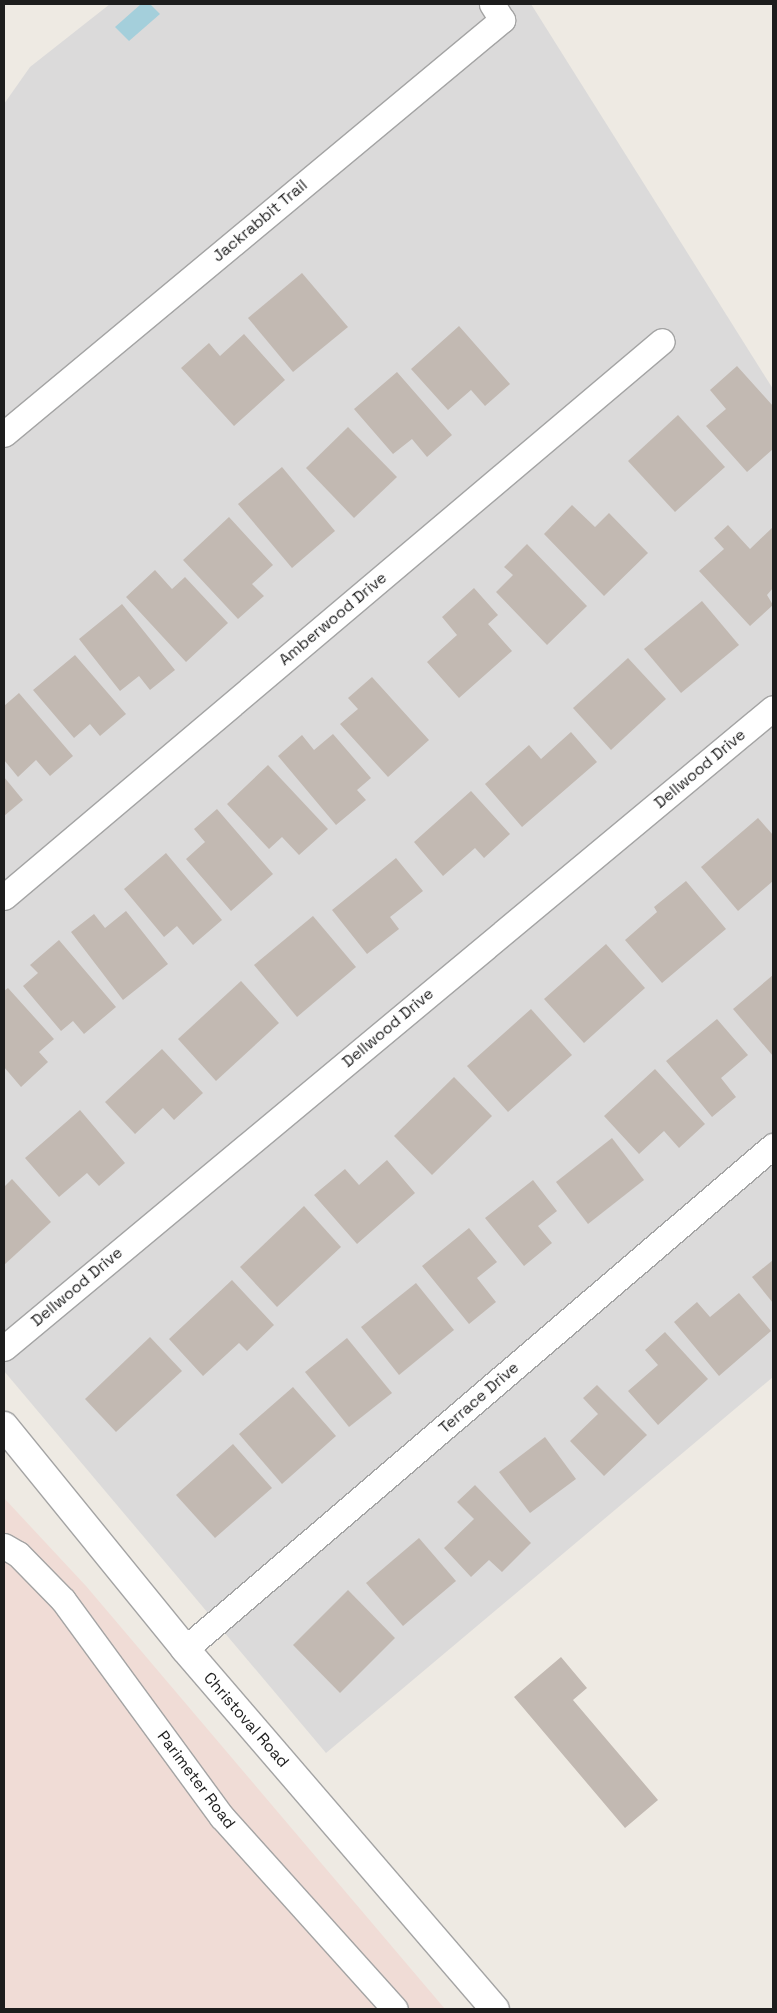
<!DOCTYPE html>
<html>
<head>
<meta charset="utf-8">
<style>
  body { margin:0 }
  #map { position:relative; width:777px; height:2013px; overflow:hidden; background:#eeeae3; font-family:"Space Grotesk",sans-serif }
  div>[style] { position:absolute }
  .residential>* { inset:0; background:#dbdada }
  .military>* { inset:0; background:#f0dcd6 }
  .water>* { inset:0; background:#a4cfdb }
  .building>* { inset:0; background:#c2b9b2 }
  .roads { filter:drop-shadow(1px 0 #a4a4a4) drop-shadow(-1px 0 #a4a4a4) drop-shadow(0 1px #a4a4a4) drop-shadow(0 -1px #a4a4a4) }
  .minor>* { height:25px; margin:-12.5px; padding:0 12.5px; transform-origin:12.5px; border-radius:12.5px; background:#fff }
  .tertiary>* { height:28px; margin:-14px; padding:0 14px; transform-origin:14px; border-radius:14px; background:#fff }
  span { translate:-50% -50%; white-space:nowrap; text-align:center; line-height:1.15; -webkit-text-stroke:5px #fff; paint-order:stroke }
  .street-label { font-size:16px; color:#1d1d1d }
  .frame { position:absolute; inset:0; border:5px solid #1d1d1d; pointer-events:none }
</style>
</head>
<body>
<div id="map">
  <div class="residential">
    <div style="clip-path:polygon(110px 4px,531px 4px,773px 389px,773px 1377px,326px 1753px,4px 1371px,4px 104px,30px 67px)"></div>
  </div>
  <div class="military">
    <div style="clip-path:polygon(4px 1498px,86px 1586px,445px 2009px,4px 2009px)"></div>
  </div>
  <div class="water">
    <div style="clip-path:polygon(141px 4px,150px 4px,160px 14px,129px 41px,115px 27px)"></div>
  </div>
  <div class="building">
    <div style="clip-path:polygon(302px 273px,348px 327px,293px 372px,248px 318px)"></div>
    <div style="clip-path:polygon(459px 326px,510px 384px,485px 406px,471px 390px,448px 410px,411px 369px)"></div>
    <div style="clip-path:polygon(244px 334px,285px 380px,234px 426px,181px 368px,209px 343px,220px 356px)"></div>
    <div style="clip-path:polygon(737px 366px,773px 406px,773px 449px,747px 472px,706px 426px,726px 409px,710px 390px)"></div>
    <div style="clip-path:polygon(397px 372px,452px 435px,427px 457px,412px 439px,393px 454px,354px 409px)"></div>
    <div style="clip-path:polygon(678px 415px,725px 467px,675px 512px,628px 461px)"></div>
    <div style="clip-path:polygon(348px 427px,397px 477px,354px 518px,306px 468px)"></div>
    <div style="clip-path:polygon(282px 467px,335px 531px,292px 568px,238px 504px)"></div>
    <div style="clip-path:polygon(572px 505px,595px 527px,609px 513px,648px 553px,604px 596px,544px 534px)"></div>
    <div style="clip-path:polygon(229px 517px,273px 565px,252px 584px,264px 596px,238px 619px,183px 560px)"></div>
    <div style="clip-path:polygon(728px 525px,750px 549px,773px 527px,773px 588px,767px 595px,773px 605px,750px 626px,699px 571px,724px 549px,714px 538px)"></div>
    <div style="clip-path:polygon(527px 544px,587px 606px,547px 645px,496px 592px,513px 575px,504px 567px)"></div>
    <div style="clip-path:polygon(155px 570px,172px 589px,185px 577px,228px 623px,186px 662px,126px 597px)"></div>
    <div style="clip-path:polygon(474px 588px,498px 615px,488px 624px,512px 651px,459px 698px,427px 662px,457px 635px,442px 617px)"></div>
    <div style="clip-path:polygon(702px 601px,739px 645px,681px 693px,644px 649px)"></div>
    <div style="clip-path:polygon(122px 604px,175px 670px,150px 690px,139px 676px,120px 691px,79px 639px)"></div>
    <div style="clip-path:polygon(75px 655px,126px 714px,100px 736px,90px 724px,74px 738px,33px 690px)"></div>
    <div style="clip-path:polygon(628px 658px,666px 699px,611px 750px,573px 708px)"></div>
    <div style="clip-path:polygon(372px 677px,429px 740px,388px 777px,340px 724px,358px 709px,348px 698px)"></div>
    <div style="clip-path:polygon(19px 693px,73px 756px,50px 776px,36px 760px,18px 777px,4px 760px,4px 706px)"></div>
    <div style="clip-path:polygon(571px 732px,597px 762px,522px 827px,485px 784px,529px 745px,541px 759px)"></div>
    <div style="clip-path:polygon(333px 734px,371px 778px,357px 790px,366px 800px,336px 825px,278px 756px,302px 735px,314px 750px)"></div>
    <div style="clip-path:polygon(268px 765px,328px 829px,299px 855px,282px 837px,269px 849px,227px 804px)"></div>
    <div style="clip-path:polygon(4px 777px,23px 800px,4px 816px)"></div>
    <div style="clip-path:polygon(471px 791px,510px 834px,484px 858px,475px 848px,443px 876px,414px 842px)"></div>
    <div style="clip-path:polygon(217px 809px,273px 874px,231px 911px,186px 859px,205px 842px,194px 829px)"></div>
    <div style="clip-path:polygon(758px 818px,773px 835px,773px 881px,738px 911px,701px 867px)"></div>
    <div style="clip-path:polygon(166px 853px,222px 920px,193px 945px,177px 926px,164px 937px,124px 889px)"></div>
    <div style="clip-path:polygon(396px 858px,423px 891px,390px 917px,399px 929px,367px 954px,332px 910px)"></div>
    <div style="clip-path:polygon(686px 881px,726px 929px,662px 983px,625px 940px,657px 912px,654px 907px)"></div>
    <div style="clip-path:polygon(126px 911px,168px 964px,123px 1000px,71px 932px,94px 914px,105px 928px)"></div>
    <div style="clip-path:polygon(313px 916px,356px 967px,297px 1017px,254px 965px)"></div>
    <div style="clip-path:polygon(59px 940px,116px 1007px,84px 1034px,73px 1021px,61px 1031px,23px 986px,38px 973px,30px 965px)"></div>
    <div style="clip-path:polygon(606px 944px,645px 988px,584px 1043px,544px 999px)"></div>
    <div style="clip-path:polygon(773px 975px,773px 1056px,733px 1009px)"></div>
    <div style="clip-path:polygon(241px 981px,279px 1023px,216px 1081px,178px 1039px)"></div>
    <div style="clip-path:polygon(8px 988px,54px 1039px,39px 1052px,48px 1062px,21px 1087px,4px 1067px,4px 991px)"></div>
    <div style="clip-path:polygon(531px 1009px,572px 1055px,508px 1112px,467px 1066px)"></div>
    <div style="clip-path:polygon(717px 1019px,748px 1055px,721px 1078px,736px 1097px,712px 1117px,666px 1061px)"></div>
    <div style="clip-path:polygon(162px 1049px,203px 1093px,174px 1120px,163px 1108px,135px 1134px,105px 1102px)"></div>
    <div style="clip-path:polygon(655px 1069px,705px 1124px,679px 1148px,664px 1131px,639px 1154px,604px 1116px)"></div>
    <div style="clip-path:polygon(454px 1077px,492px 1116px,432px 1175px,394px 1136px)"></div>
    <div style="clip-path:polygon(80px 1110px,125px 1163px,99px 1186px,87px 1173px,59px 1197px,25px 1158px)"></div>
    <div style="clip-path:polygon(612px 1138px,644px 1180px,588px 1224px,556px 1182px)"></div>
    <div style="clip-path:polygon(387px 1160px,415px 1193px,357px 1244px,314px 1195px,345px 1169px,359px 1185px)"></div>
    <div style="clip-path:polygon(12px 1179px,51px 1222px,4px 1265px,4px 1187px)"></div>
    <div style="clip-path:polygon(533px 1180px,557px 1211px,538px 1226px,552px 1243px,524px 1266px,485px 1218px)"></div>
    <div style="clip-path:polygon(304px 1206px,341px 1247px,277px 1307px,240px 1267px)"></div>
    <div style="clip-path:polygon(469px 1228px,497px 1262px,477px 1278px,496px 1302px,469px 1324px,422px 1266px)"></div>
    <div style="clip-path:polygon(773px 1260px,773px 1303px,752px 1277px)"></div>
    <div style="clip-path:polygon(232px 1280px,274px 1325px,247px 1351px,239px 1343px,203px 1376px,169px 1339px)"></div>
    <div style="clip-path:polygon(416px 1283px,454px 1330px,399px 1375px,361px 1327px)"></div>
    <div style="clip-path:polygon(739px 1293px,771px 1331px,719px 1376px,674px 1322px,697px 1302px,710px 1317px)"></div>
    <div style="clip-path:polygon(665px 1332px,708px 1379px,658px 1425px,628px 1391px,658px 1365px,645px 1350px)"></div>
    <div style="clip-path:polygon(150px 1337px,182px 1371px,116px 1432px,85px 1399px)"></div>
    <div style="clip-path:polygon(347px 1338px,392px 1393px,349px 1427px,305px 1372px)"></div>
    <div style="clip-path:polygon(597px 1385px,647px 1435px,604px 1476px,570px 1441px,598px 1414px,583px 1398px)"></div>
    <div style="clip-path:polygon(293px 1387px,336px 1436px,282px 1484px,239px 1434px)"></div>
    <div style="clip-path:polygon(545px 1437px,576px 1479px,530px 1513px,499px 1472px)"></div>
    <div style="clip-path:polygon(233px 1444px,272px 1488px,215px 1538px,176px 1495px)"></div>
    <div style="clip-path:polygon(475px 1485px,531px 1543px,502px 1572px,489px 1560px,471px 1577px,444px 1548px,474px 1519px,457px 1502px)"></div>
    <div style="clip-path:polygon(419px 1538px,456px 1581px,403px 1626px,366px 1583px)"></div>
    <div style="clip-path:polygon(348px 1590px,395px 1638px,340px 1693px,293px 1645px)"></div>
    <div style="clip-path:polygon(561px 1657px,587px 1688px,573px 1700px,658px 1800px,625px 1828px,514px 1697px)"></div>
  </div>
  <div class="roads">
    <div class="minor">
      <div style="left:4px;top:434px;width:648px;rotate:-39.74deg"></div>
      <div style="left:502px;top:20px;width:19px;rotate:-122deg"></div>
      <div style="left:4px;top:897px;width:861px;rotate:-40.2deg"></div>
      <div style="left:4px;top:1348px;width:1000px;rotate:-39.77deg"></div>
      <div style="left:4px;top:1546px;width:16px;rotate:30deg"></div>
      <div style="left:18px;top:1554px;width:64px;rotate:45.6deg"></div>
      <div style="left:63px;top:1600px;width:269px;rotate:53.8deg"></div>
      <div style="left:222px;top:1817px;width:258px;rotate:48deg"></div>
      <div style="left:185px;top:1649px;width:774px;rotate:-40.55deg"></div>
    </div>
    <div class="tertiary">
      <div style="left:4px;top:1426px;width:287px;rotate:50.9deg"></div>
      <div style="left:185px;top:1649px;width:475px;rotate:49.3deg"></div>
    </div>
  </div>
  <div class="street-label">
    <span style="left:260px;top:221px;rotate:-40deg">Jackrabbit Trail</span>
    <span style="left:333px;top:619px;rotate:-40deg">Amberwood Drive</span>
    <span style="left:700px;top:769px;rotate:-40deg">Dellwood Drive</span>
    <span style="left:388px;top:1028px;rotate:-40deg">Dellwood Drive</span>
    <span style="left:77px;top:1287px;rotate:-40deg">Dellwood Drive</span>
    <span style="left:479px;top:1398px;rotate:-41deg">Terrace Drive</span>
    <span style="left:246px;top:1720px;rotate:49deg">Christoval Road</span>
    <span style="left:196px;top:1780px;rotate:53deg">Parimeter Road</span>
  </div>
  <div class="frame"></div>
</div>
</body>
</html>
